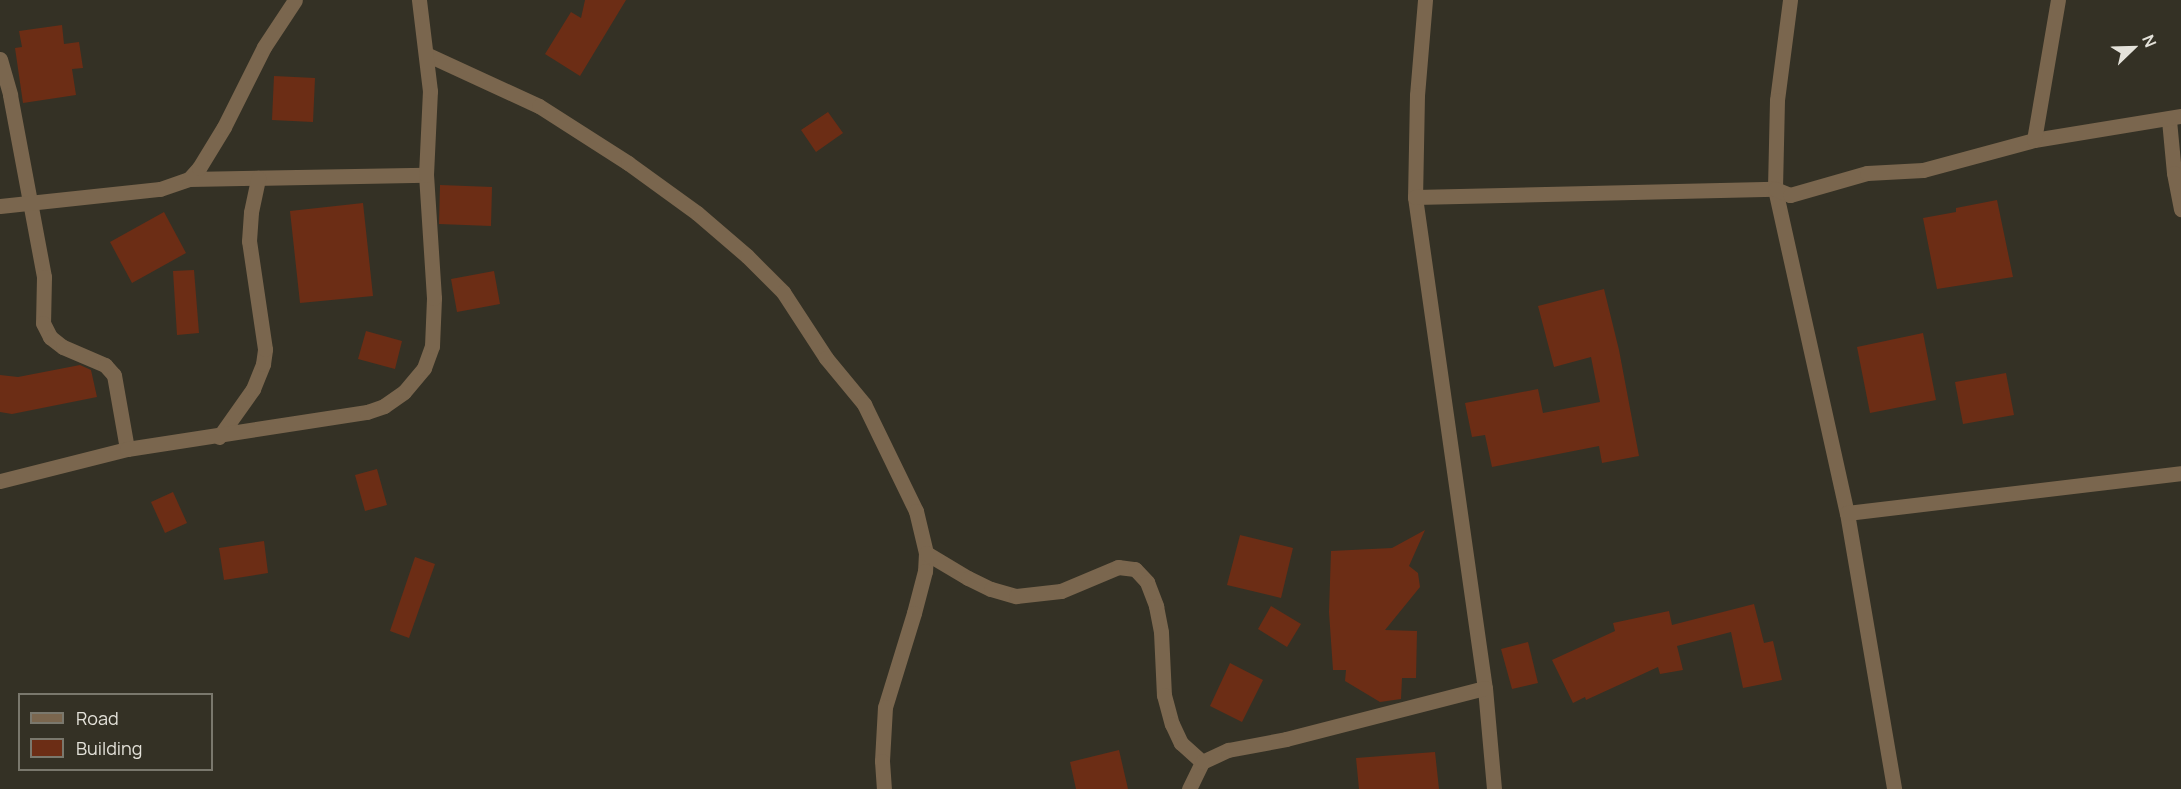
<!DOCTYPE html>
<html>
<head>
<meta charset="utf-8">
<style>
  body { margin:0 }
  #map { position:relative; width:2181px; height:789px; overflow:hidden; background:#343125; font-family:Manrope,sans-serif }
  div>[style] { position:absolute }
  .building>* { inset:0; background:#6c2d15 }
  .street>* { height:15px; margin:-7.5px; padding:0 7.5px; transform-origin:7.5px; border-radius:7.5px; background:#7a664e }
  span { translate:-50% -50%; white-space:nowrap; text-align:center; line-height:1.15; -webkit-text-stroke:5px #343125; paint-order:stroke }
  .legend { position:absolute; left:18px; top:693px; width:195px; height:78px; box-sizing:border-box; background:#343125; border:2px solid #7a786d; margin:0; padding:8px 10px; list-style:none; font-size:18px; color:#e4e2da }
  .legend li { display:flex; align-items:center; gap:12px; height:30px }
  .legend b { width:30px; border:2px solid #7a786d }
  .north { position:absolute; left:2103px; top:18px; width:60px; height:60px; -webkit-text-stroke:4px #343125; paint-order:stroke; rotate:67deg; font-size:16px; font-weight:700; line-height:24px; text-align:center; color:#e4e2da }
  .north::after { content:''; display:block; margin:auto; width:21px; height:27px; background:#e4e2da; clip-path:polygon(50% 0,100% 100%,50% 72%,0 100%) }
</style>
</head>
<body>
<div id="map">
  <div class="building">
    <div style="clip-path:polygon(585px 0,626px 0,580px 76px,545px 54px,571px 12px,581px 18px)"></div>
    <div style="clip-path:polygon(62px 25px,64px 44px,79px 42px,83px 68px,72px 69px,76px 95px,23px 103px,15px 48px,22px 47px,19px 31px)"></div>
    <div style="clip-path:polygon(274px 76px,315px 78px,313px 122px,272px 120px)"></div>
    <div style="clip-path:polygon(828px 112px,843px 133px,816px 152px,801px 130px)"></div>
    <div style="clip-path:polygon(440px 185px,492px 187px,491px 226px,439px 224px)"></div>
    <div style="clip-path:polygon(1997px 200px,2013px 277px,1937px 289px,1923px 218px,1956px 212px,1956px 208px)"></div>
    <div style="clip-path:polygon(363px 203px,373px 296px,300px 303px,290px 211px)"></div>
    <div style="clip-path:polygon(164px 212px,186px 253px,132px 283px,110px 242px)"></div>
    <div style="clip-path:polygon(194px 270px,199px 333px,177px 335px,173px 271px)"></div>
    <div style="clip-path:polygon(494px 271px,500px 304px,457px 312px,451px 279px)"></div>
    <div style="clip-path:polygon(1604px 289px,1619px 350px,1639px 456px,1602px 463px,1599px 446px,1492px 467px,1485px 435px,1472px 437px,1465px 403px,1538px 389px,1543px 413px,1600px 402px,1591px 357px,1554px 367px,1538px 306px)"></div>
    <div style="clip-path:polygon(366px 331px,402px 341px,395px 369px,358px 359px)"></div>
    <div style="clip-path:polygon(1923px 333px,1936px 400px,1870px 413px,1857px 347px)"></div>
    <div style="clip-path:polygon(80px 365px,91px 370px,97px 397px,12px 414px,0 412px,0 375px,18px 377px)"></div>
    <div style="clip-path:polygon(2006px 373px,2014px 415px,1963px 424px,1955px 382px)"></div>
    <div style="clip-path:polygon(377px 469px,387px 505px,365px 511px,355px 475px)"></div>
    <div style="clip-path:polygon(173px 492px,187px 523px,165px 533px,151px 502px)"></div>
    <div style="clip-path:polygon(1425px 530px,1409px 566px,1418px 573px,1420px 587px,1385px 630px,1417px 631px,1416px 678px,1402px 678px,1401px 699px,1380px 702px,1345px 681px,1346px 670px,1333px 670px,1329px 612px,1331px 551px,1392px 548px)"></div>
    <div style="clip-path:polygon(1240px 535px,1293px 548px,1281px 598px,1227px 585px)"></div>
    <div style="clip-path:polygon(264px 541px,268px 573px,224px 580px,219px 548px)"></div>
    <div style="clip-path:polygon(415px 557px,435px 564px,409px 638px,390px 631px)"></div>
    <div style="clip-path:polygon(1754px 604px,1764px 643px,1773px 641px,1782px 680px,1743px 688px,1731px 632px,1677px 646px,1683px 670px,1660px 674px,1658px 667px,1586px 700px,1585px 697px,1573px 703px,1552px 660px,1615px 631px,1613px 623px,1669px 611px,1672px 625px)"></div>
    <div style="clip-path:polygon(1271px 606px,1301px 624px,1287px 647px,1258px 629px)"></div>
    <div style="clip-path:polygon(1528px 642px,1538px 683px,1512px 689px,1501px 649px)"></div>
    <div style="clip-path:polygon(1230px 663px,1263px 680px,1242px 722px,1210px 706px)"></div>
    <div style="clip-path:polygon(1119px 750px,1128px 789px,1076px 789px,1070px 762px)"></div>
    <div style="clip-path:polygon(1435px 752px,1439px 789px,1359px 789px,1356px 758px)"></div>
  </div>
  <div class="street">
    <div style="left:1425px;top:0;width:95px;rotate:94.8deg"></div>
    <div style="left:1417px;top:95px;width:102px;rotate:91.1deg"></div>
    <div style="left:1415px;top:197px;width:496px;rotate:81.9deg"></div>
    <div style="left:1485px;top:688px;width:101px;rotate:84.9deg"></div>
    <div style="left:1790px;top:0;width:101px;rotate:97.4deg"></div>
    <div style="left:1777px;top:100px;width:89px;rotate:91.3deg"></div>
    <div style="left:1775px;top:189px;width:332px;rotate:77.5deg"></div>
    <div style="left:1847px;top:513px;width:280px;rotate:80.3deg"></div>
    <div style="left:426px;top:54px;width:124px;rotate:24.7deg"></div>
    <div style="left:539px;top:106px;width:106px;rotate:32.6deg"></div>
    <div style="left:628px;top:163px;width:85px;rotate:35.9deg"></div>
    <div style="left:697px;top:213px;width:66px;rotate:40.7deg"></div>
    <div style="left:747px;top:256px;width:51px;rotate:45deg"></div>
    <div style="left:783px;top:292px;width:79px;rotate:56.9deg"></div>
    <div style="left:826px;top:358px;width:60px;rotate:50.4deg"></div>
    <div style="left:864px;top:404px;width:119px;rotate:64.1deg"></div>
    <div style="left:916px;top:511px;width:43px;rotate:76.6deg"></div>
    <div style="left:926px;top:553px;width:18px;rotate:93deg"></div>
    <div style="left:925px;top:571px;width:43px;rotate:104.7deg"></div>
    <div style="left:914px;top:613px;width:98px;rotate:107.1deg"></div>
    <div style="left:885px;top:707px;width:54px;rotate:93.2deg"></div>
    <div style="left:882px;top:761px;width:28px;rotate:86deg"></div>
    <div style="left:0;top:59px;width:37px;rotate:74deg"></div>
    <div style="left:10px;top:95px;width:185px;rotate:79.4deg"></div>
    <div style="left:44px;top:277px;width:46px;rotate:91.2deg"></div>
    <div style="left:43px;top:323px;width:16px;rotate:63deg"></div>
    <div style="left:50px;top:337px;width:16px;rotate:38deg"></div>
    <div style="left:63px;top:347px;width:46px;rotate:23.2deg"></div>
    <div style="left:105px;top:365px;width:13px;rotate:48deg"></div>
    <div style="left:114px;top:375px;width:75px;rotate:80deg"></div>
    <div style="left:2169px;top:120px;width:53px;rotate:84.6deg"></div>
    <div style="left:2174px;top:173px;width:37px;rotate:79deg"></div>
    <div style="left:2034px;top:140px;width:149px;rotate:-9.3deg"></div>
    <div style="left:189px;top:179px;width:237px;rotate:-1deg"></div>
    <div style="left:1415px;top:197px;width:360px;rotate:-1.3deg"></div>
    <div style="left:1775px;top:189px;width:16px;rotate:22deg"></div>
    <div style="left:1790px;top:195px;width:80px;rotate:-15.9deg"></div>
    <div style="left:1867px;top:173px;width:56px;rotate:-3.1deg"></div>
    <div style="left:1923px;top:170px;width:115px;rotate:-15.1deg"></div>
    <div style="left:2034px;top:140px;width:142px;rotate:-80.3deg"></div>
    <div style="left:0;top:206px;width:161px;rotate:-6.1deg"></div>
    <div style="left:160px;top:189px;width:31px;rotate:-19deg"></div>
    <div style="left:189px;top:179px;width:15px;rotate:-48deg"></div>
    <div style="left:199px;top:168px;width:48px;rotate:-58.6deg"></div>
    <div style="left:224px;top:127px;width:89px;rotate:-63.4deg"></div>
    <div style="left:264px;top:47px;width:56px;rotate:-56.6deg"></div>
    <div style="left:219px;top:437px;width:59px;rotate:-54.7deg"></div>
    <div style="left:253px;top:389px;width:27px;rotate:-68deg"></div>
    <div style="left:263px;top:364px;width:15px;rotate:-82deg"></div>
    <div style="left:265px;top:349px;width:109px;rotate:-98.4deg"></div>
    <div style="left:249px;top:241px;width:29px;rotate:-86deg"></div>
    <div style="left:251px;top:212px;width:35px;rotate:-78deg"></div>
    <div style="left:0;top:481px;width:131px;rotate:-14.1deg"></div>
    <div style="left:127px;top:449px;width:243px;rotate:-8.8deg"></div>
    <div style="left:367px;top:412px;width:18px;rotate:-19deg"></div>
    <div style="left:384px;top:406px;width:24px;rotate:-35deg"></div>
    <div style="left:404px;top:392px;width:31px;rotate:-50deg"></div>
    <div style="left:424px;top:368px;width:23px;rotate:-70deg"></div>
    <div style="left:432px;top:346px;width:48px;rotate:-87.6deg"></div>
    <div style="left:434px;top:298px;width:123px;rotate:-93.7deg"></div>
    <div style="left:426px;top:175px;width:84px;rotate:-87.3deg"></div>
    <div style="left:430px;top:91px;width:92px;rotate:-96.9deg"></div>
    <div style="left:1847px;top:513px;width:336px;rotate:-6.8deg"></div>
    <div style="left:926px;top:553px;width:49px;rotate:30.8deg"></div>
    <div style="left:968px;top:578px;width:25px;rotate:26deg"></div>
    <div style="left:991px;top:589px;width:26px;rotate:16deg"></div>
    <div style="left:1016px;top:596px;width:45px;rotate:-6.3deg"></div>
    <div style="left:1061px;top:591px;width:62px;rotate:-22.8deg"></div>
    <div style="left:1118px;top:567px;width:17px;rotate:7deg"></div>
    <div style="left:1135px;top:569px;width:18px;rotate:47deg"></div>
    <div style="left:1147px;top:582px;width:26px;rotate:69deg"></div>
    <div style="left:1156px;top:606px;width:26px;rotate:79deg"></div>
    <div style="left:1161px;top:632px;width:63px;rotate:87.3deg"></div>
    <div style="left:1164px;top:695px;width:30px;rotate:75deg"></div>
    <div style="left:1172px;top:724px;width:21px;rotate:65deg"></div>
    <div style="left:1181px;top:743px;width:28px;rotate:42deg"></div>
    <div style="left:1189px;top:789px;width:30px;rotate:-64deg"></div>
    <div style="left:1202px;top:762px;width:29px;rotate:-25deg"></div>
    <div style="left:1228px;top:750px;width:59px;rotate:-10.7deg"></div>
    <div style="left:1286px;top:739px;width:205px;rotate:-14.4deg"></div>
  </div>
  <ul class="legend">
  <li><b style="height:8px;background:#7a664e"></b>Road</li>
  <li><b style="height:16px;background:#6c2d15"></b>Building</li>
  </ul>
  <div class="north">N</div>
</div>
</body>
</html>
